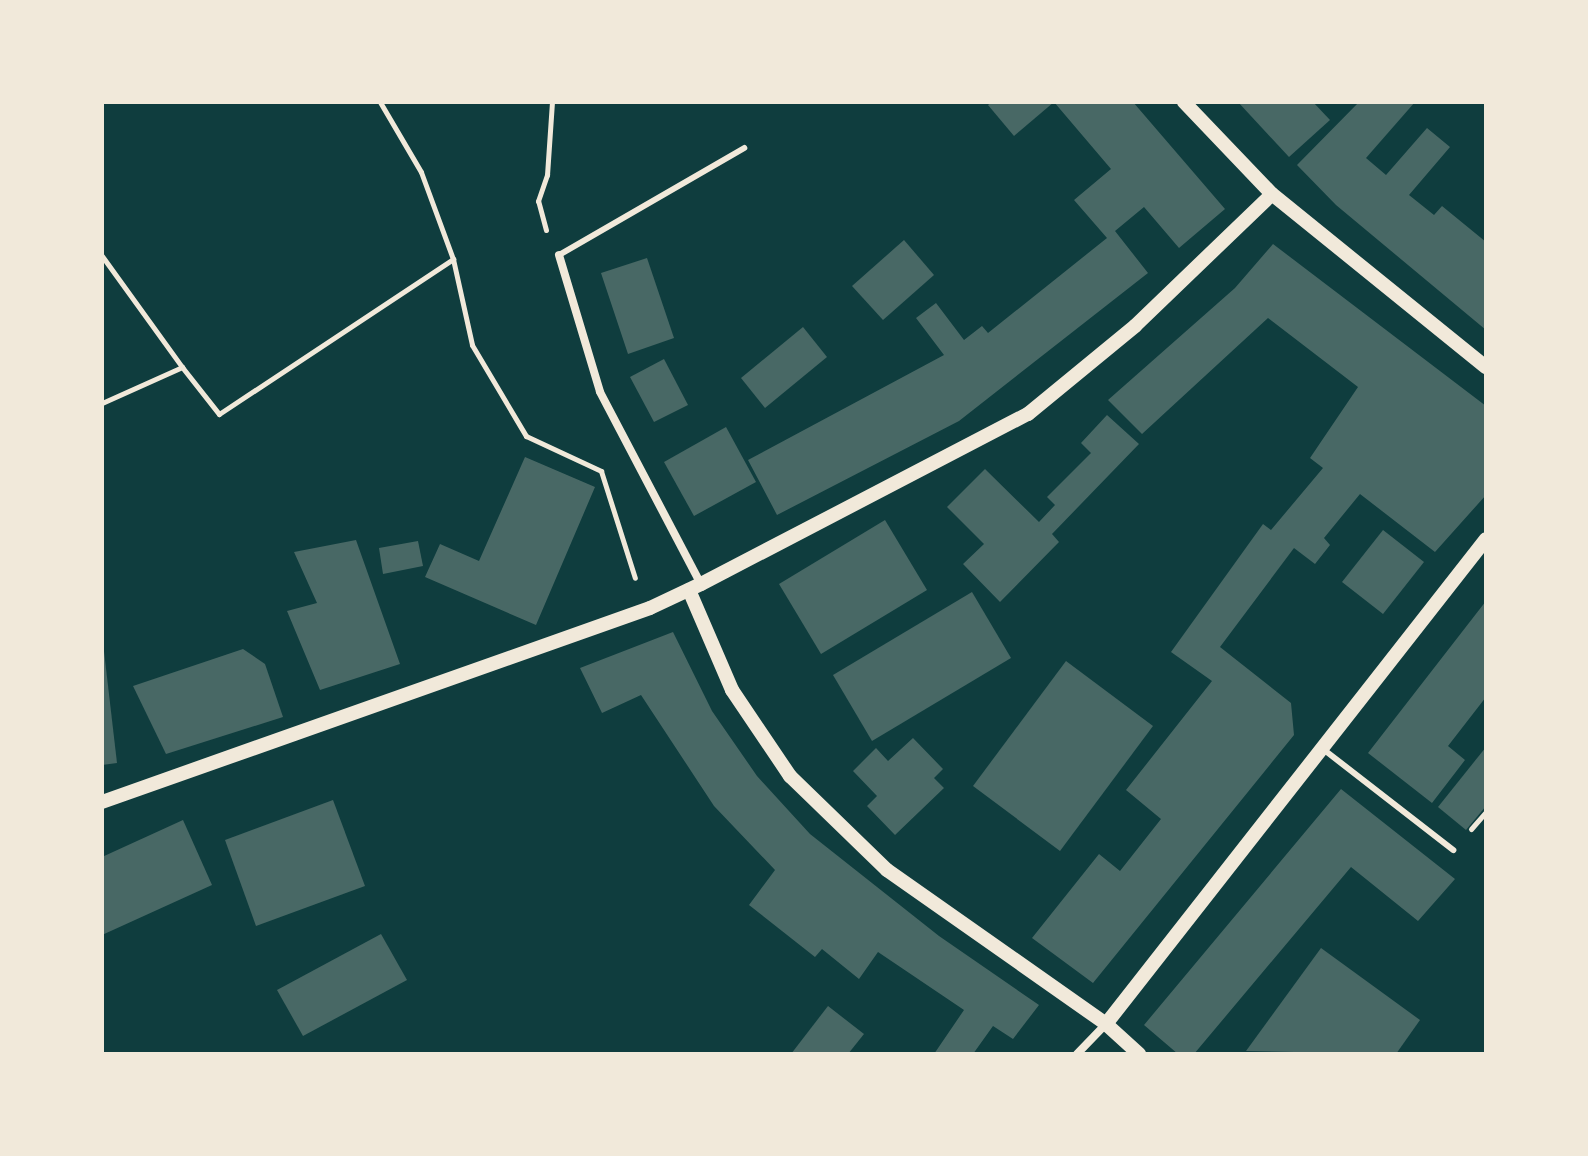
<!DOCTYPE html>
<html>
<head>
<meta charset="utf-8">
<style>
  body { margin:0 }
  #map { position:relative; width:1588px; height:1156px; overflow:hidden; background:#0f3d3e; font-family:"Archivo Narrow",sans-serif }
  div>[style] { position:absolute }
  .building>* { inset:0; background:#486865 }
  .path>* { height:5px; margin:-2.5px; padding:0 2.5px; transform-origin:2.5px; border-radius:2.5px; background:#f1e9da }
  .service>* { height:6px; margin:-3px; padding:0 3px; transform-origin:3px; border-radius:3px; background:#f1e9da }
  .minor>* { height:8px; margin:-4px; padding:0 4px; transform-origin:4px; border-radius:4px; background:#f1e9da }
  .tertiary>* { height:14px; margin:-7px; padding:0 7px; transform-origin:7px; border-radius:7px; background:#f1e9da }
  span { translate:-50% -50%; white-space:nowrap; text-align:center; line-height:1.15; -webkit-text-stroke:8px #f1e9da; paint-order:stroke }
  .frame { position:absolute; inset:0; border:104px solid #f1e9da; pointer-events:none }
</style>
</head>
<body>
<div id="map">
  <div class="building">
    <div style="clip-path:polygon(992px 102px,1054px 102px,1014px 136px,988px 105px)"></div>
    <div style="clip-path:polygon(1054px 102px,1133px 102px,1225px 209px,1179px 248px,1144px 207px,1115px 231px,1148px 273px,959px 421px,777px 515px,748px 460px,944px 355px,916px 318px,936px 303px,964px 340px,982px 326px,988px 333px,1107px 238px,1074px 200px,1111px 169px)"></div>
    <div style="clip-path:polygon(1238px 102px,1313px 102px,1330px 120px,1289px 157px)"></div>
    <div style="clip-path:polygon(1359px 102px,1415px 102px,1366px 158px,1386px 175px,1427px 128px,1450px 147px,1409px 195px,1434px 215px,1442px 206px,1486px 242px,1486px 330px,1336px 205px,1297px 165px)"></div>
    <div style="clip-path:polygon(904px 240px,934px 275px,883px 320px,852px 286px)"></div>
    <div style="clip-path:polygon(1273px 244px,1486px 406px,1486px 495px,1435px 552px,1360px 494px,1324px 538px,1330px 545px,1315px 564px,1294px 548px,1220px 647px,1291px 703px,1294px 735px,1093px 983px,1032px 938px,1099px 854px,1120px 871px,1161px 819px,1126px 790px,1212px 681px,1171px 652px,1263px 524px,1271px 530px,1323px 468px,1310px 458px,1358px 387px,1268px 318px,1142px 434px,1108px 400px,1235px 288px)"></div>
    <div style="clip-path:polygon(647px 258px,674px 338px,628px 354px,601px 273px)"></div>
    <div style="clip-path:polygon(803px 327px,827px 357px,765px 408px,741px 378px)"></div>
    <div style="clip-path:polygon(664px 359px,688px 405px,654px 422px,630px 377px)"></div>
    <div style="clip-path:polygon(1107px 415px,1139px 444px,1052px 534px,1059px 542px,1000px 602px,963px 564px,984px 544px,947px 507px,985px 469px,1039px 522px,1055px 505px,1047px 497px,1091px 453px,1081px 443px)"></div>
    <div style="clip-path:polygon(726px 427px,756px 482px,694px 516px,664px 462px)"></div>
    <div style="clip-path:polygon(525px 457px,595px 487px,536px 625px,425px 577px,440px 544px,479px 561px)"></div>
    <div style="clip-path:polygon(885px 520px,927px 590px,821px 654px,779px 584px)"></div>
    <div style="clip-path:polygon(1383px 530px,1424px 562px,1383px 614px,1342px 582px)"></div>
    <div style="clip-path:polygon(356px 540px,400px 664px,320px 690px,287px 611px,317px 603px,294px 552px)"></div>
    <div style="clip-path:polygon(418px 541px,423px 566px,383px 574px,379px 548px)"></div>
    <div style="clip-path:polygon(972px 592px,1011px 658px,872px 741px,833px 675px)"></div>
    <div style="clip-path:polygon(1486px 601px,1486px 697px,1448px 746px,1465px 760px,1432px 803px,1368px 753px)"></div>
    <div style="clip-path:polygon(673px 632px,712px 711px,757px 776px,810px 834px,939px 936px,1039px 1005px,1013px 1039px,993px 1026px,973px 1054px,934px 1054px,964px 1010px,878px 952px,859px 979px,822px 949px,815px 957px,749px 905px,775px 870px,714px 806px,641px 695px,602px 713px,580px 668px)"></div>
    <div style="clip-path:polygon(102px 634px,117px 763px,102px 765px)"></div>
    <div style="clip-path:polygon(243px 649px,265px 664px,283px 717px,166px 754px,133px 686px)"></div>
    <div style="clip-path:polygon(1066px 661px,1153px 726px,1060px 851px,973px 786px)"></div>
    <div style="clip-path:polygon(913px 738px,943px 769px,934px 778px,944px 788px,895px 835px,867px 806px,877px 796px,853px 771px,876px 748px,888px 761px)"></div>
    <div style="clip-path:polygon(1486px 747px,1486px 806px,1466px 830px,1438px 807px)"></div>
    <div style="clip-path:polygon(1341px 789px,1455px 879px,1418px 921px,1351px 867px,1194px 1054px,1178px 1054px,1144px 1025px)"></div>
    <div style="clip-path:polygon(333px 800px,365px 886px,256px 926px,225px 840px)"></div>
    <div style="clip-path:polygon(183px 820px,212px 885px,102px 935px,102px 857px)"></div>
    <div style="clip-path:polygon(381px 934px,407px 980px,303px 1036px,277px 990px)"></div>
    <div style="clip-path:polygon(1321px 948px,1420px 1020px,1396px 1054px,1246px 1051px)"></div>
    <div style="clip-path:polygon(828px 1006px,864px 1034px,848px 1054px,791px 1054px)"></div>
  </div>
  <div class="path">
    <div style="left:380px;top:102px;width:81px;rotate:59.6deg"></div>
    <div style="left:421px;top:172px;width:93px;rotate:69.8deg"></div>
    <div style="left:453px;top:259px;width:88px;rotate:77.5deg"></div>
    <div style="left:472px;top:345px;width:106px;rotate:59.3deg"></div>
    <div style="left:526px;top:436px;width:83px;rotate:25deg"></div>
    <div style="left:601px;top:471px;width:112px;rotate:72.4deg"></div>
    <div style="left:546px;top:230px;width:30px;rotate:-105deg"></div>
    <div style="left:538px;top:201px;width:28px;rotate:-71deg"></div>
    <div style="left:547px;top:175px;width:73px;rotate:-86.1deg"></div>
    <div style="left:102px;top:256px;width:137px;rotate:54.2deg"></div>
    <div style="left:102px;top:403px;width:88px;rotate:-24.2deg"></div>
    <div style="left:182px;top:367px;width:60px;rotate:51.8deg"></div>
    <div style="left:219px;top:414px;width:281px;rotate:-33.5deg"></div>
    <div style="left:1471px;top:829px;width:23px;rotate:-49deg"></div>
  </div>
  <div class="service">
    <div style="left:559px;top:255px;width:214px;rotate:-30deg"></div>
    <div style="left:1323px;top:749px;width:165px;rotate:37.8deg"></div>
  </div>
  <div class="minor">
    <div style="left:559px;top:255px;width:143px;rotate:73.3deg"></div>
    <div style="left:600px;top:392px;width:217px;rotate:62.3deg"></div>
    <div style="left:1077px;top:1054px;width:42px;rotate:-46deg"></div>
  </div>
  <div class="tertiary">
    <div style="left:1184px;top:102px;width:127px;rotate:46.3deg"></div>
    <div style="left:1272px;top:194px;width:275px;rotate:39deg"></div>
    <div style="left:689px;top:590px;width:109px;rotate:66.7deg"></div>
    <div style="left:732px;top:690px;width:104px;rotate:56deg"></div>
    <div style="left:790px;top:776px;width:135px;rotate:44.1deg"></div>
    <div style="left:887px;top:870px;width:268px;rotate:35.1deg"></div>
    <div style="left:1106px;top:1024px;width:45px;rotate:42.3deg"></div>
    <div style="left:102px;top:802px;width:581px;rotate:-19.49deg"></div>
    <div style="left:650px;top:608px;width:56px;rotate:-25.2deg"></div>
    <div style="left:701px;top:584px;width:369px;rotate:-27.5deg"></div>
    <div style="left:1028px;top:414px;width:139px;rotate:-39.4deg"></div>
    <div style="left:1135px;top:326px;width:190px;rotate:-43.9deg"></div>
    <div style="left:1106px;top:1024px;width:616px;rotate:-51.92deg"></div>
  </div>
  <div class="frame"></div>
</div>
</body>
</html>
